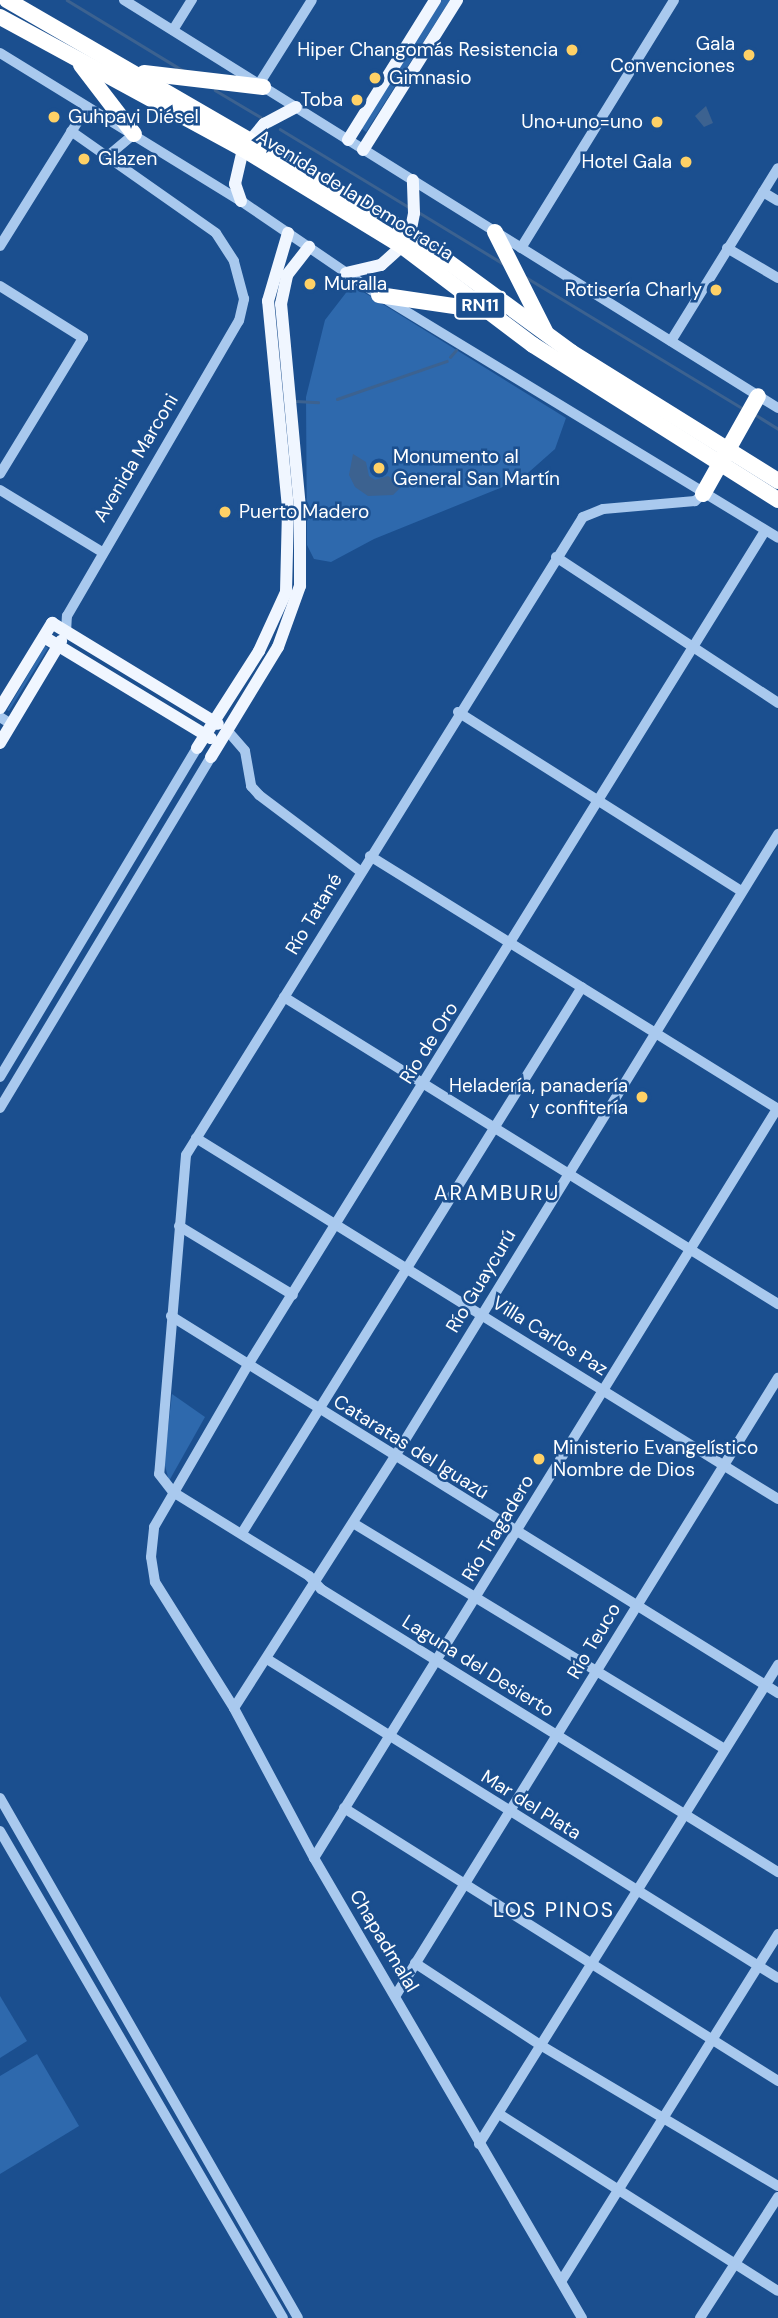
<!DOCTYPE html>
<html>
<head>
<meta charset="utf-8">
<style>
  body { margin:0 }
  #map { position:relative; width:778px; height:2318px; overflow:hidden; background:#1b4f8f; font-family:"DM Sans",sans-serif }
  div>[style] { position:absolute }
  .green>* { inset:0; background:#2e69ad }
  .water>* { inset:0; background:#3c6290 }
  .stream>* { height:2.5px; margin:-1.25px; padding:0 1.25px; transform-origin:1.25px; border-radius:1.25px; background:#3c6290 }
  .minor>* { height:10px; margin:-5px; padding:0 5px; transform-origin:5px; border-radius:5px; background:#a9c9ee }
  .major>* { height:12px; margin:-6px; padding:0 6px; transform-origin:6px; border-radius:6px; background:#f0f6ff }
  .highway>* { height:16px; margin:-8px; padding:0 8px; transform-origin:8px; border-radius:8px; background:#fff }
  .dots>* { width:19px; height:19px; translate:-50% -50%; box-sizing:border-box; border:4px solid #1b4f8f; border-radius:50% }
  span { translate:-50% -50%; white-space:nowrap; text-align:center; line-height:1.15; -webkit-text-stroke:5px #1b4f8f; paint-order:stroke }
  .shield-label span { padding:2px 5px; background:#1b4f8f; border:2px solid; border-radius:5px; -webkit-text-stroke-width:0 }
  .shield-label { font-size:18px; color:#fff; font-weight:700 }
  .poi-label { font-size:19px; color:#fff }
  .right { translate:-100% -50%; text-align:right }
  .left { translate:0 -50%; text-align:left }
  .street-label { font-size:19px; color:#fff }
  .neighbourhood-label { font-size:21px; color:#fff; letter-spacing:2px }
</style>
</head>
<body>
<div id="map">
  <div class="green">
    <div style="clip-path:polygon(442px 0,450px 0,366px 132px,361px 128px)"></div>
    <div style="clip-path:polygon(352px 285px,566px 418px,555px 449px,520px 480px,374px 539px,331px 562px,314px 559px,307px 545px,306px 397px,325px 320px)"></div>
    <div style="clip-path:polygon(45px 646px,48px 648px,9px 711px,7px 710px)"></div>
    <div style="clip-path:polygon(172px 1394px,205px 1417px,169px 1481px,164px 1462px)"></div>
    <div style="clip-path:polygon(0 1996px,27px 2041px,0 2058px)"></div>
    <div style="clip-path:polygon(37px 2054px,79px 2126px,0 2174px,0 2076px)"></div>
  </div>
  <div class="water">
    <div style="clip-path:polygon(706px 106px,713px 123px,704px 127px,695px 116px)"></div>
    <div style="clip-path:polygon(353px 454px,366px 462px,369px 476px,375px 480px,388px 476px,402px 486px,393px 495px,368px 496px,355px 487px,349px 475px)"></div>
  </div>
  <div class="stream">
    <div style="left:67px;top:0;width:137px;rotate:31.3deg"></div>
    <div style="left:215px;top:90px;width:57px;rotate:30.6deg"></div>
    <div style="left:280px;top:129px;width:151px;rotate:31.2deg"></div>
    <div style="left:420px;top:213px;width:98px;rotate:31.3deg"></div>
    <div style="left:524px;top:276px;width:255px;rotate:31.2deg"></div>
    <div style="left:450px;top:357px;width:9px;rotate:-49deg"></div>
    <div style="left:337px;top:399px;width:116px;rotate:-19.1deg"></div>
    <div style="left:296px;top:401px;width:22px;rotate:3deg"></div>
    <div style="left:756px;top:415px;width:26px;rotate:32deg"></div>
  </div>
  <div class="minor">
    <div style="left:124px;top:0;width:771px;rotate:31.96deg"></div>
    <div style="left:173px;top:30px;width:36px;rotate:-58deg"></div>
    <div style="left:0;top:53px;width:283px;rotate:31.6deg"></div>
    <div style="left:241px;top:201px;width:167px;rotate:34.3deg"></div>
    <div style="left:379px;top:295px;width:467px;rotate:31.3deg"></div>
    <div style="left:259px;top:84px;width:99px;rotate:-57.8deg"></div>
    <div style="left:109px;top:155px;width:33px;rotate:-40deg"></div>
    <div style="left:763px;top:192px;width:17px;rotate:31deg"></div>
    <div style="left:0;top:246px;width:164px;rotate:-58deg"></div>
    <div style="left:521px;top:248px;width:291px;rotate:-58.3deg"></div>
    <div style="left:727px;top:248px;width:59px;rotate:30.5deg"></div>
    <div style="left:0;top:286px;width:98px;rotate:32.1deg"></div>
    <div style="left:83px;top:338px;width:159px;rotate:121.4deg"></div>
    <div style="left:671px;top:341px;width:203px;rotate:-58.3deg"></div>
    <div style="left:0;top:490px;width:119px;rotate:31.3deg"></div>
    <div style="left:703px;top:494px;width:11px;rotate:139deg"></div>
    <div style="left:695px;top:501px;width:92px;rotate:175deg"></div>
    <div style="left:603px;top:509px;width:22px;rotate:158deg"></div>
    <div style="left:583px;top:517px;width:751px;rotate:121.89deg"></div>
    <div style="left:186px;top:1155px;width:320px;rotate:94.8deg"></div>
    <div style="left:159px;top:1474px;width:23px;rotate:52deg"></div>
    <div style="left:173px;top:1492px;width:160px;rotate:31.7deg"></div>
    <div style="left:309px;top:1576px;width:18px;rotate:47deg"></div>
    <div style="left:321px;top:1589px;width:538px;rotate:31.77deg"></div>
    <div style="left:556px;top:557px;width:266px;rotate:33.3deg"></div>
    <div style="left:66px;top:633px;width:17px;rotate:-87deg"></div>
    <div style="left:67px;top:616px;width:341px;rotate:-59.8deg"></div>
    <div style="left:239px;top:321px;width:23px;rotate:-77deg"></div>
    <div style="left:244px;top:299px;width:39px;rotate:-105deg"></div>
    <div style="left:234px;top:261px;width:33px;rotate:-123deg"></div>
    <div style="left:216px;top:233px;width:177px;rotate:-144.9deg"></div>
    <div style="left:458px;top:712px;width:335px;rotate:32.3deg"></div>
    <div style="left:0;top:717px;width:13px;rotate:32deg"></div>
    <div style="left:226px;top:729px;width:29px;rotate:49deg"></div>
    <div style="left:245px;top:751px;width:36px;rotate:80deg"></div>
    <div style="left:251px;top:786px;width:12px;rotate:48deg"></div>
    <div style="left:259px;top:795px;width:126px;rotate:37deg"></div>
    <div style="left:370px;top:856px;width:480px;rotate:31.8deg"></div>
    <div style="left:284px;top:997px;width:582px;rotate:31.86deg"></div>
    <div style="left:0;top:1077px;width:383px;rotate:-59.1deg"></div>
    <div style="left:0;top:1108px;width:410px;rotate:-59deg"></div>
    <div style="left:196px;top:1138px;width:685px;rotate:31.81deg"></div>
    <div style="left:179px;top:1226px;width:133px;rotate:31.2deg"></div>
    <div style="left:171px;top:1316px;width:715px;rotate:31.84deg"></div>
    <div style="left:353px;top:1523px;width:435px;rotate:31.3deg"></div>
    <div style="left:242px;top:1533px;width:643px;rotate:-58.09deg"></div>
    <div style="left:267px;top:1659px;width:602px;rotate:31.98deg"></div>
    <div style="left:234px;top:1708px;width:297px;rotate:-57.4deg"></div>
    <div style="left:394px;top:1458px;width:733px;rotate:-58.39deg"></div>
    <div style="left:0;top:1798px;width:599px;rotate:60.18deg"></div>
    <div style="left:344px;top:1808px;width:513px;rotate:32.17deg"></div>
    <div style="left:0;top:1831px;width:563px;rotate:59.84deg"></div>
    <div style="left:314px;top:1858px;width:881px;rotate:-58.28deg"></div>
    <div style="left:415px;top:1963px;width:152px;rotate:33.2deg"></div>
    <div style="left:542px;top:2046px;width:274px;rotate:30.7deg"></div>
    <div style="left:396px;top:1995px;width:726px;rotate:-58.24deg"></div>
    <div style="left:499px;top:2114px;width:330px;rotate:32.4deg"></div>
    <div style="left:479px;top:2144px;width:565px;rotate:-58.03deg"></div>
    <div style="left:562px;top:2280px;width:408px;rotate:-58deg"></div>
    <div style="left:582px;top:2318px;width:532px;rotate:-120.23deg"></div>
    <div style="left:314px;top:1858px;width:170px;rotate:-118.1deg"></div>
    <div style="left:234px;top:1708px;width:149px;rotate:-122.1deg"></div>
    <div style="left:155px;top:1582px;width:25px;rotate:-99deg"></div>
    <div style="left:151px;top:1557px;width:30px;rotate:-84deg"></div>
    <div style="left:154px;top:1527px;width:187px;rotate:-59.9deg"></div>
    <div style="left:248px;top:1365px;width:981px;rotate:-58.21deg"></div>
    <div style="left:700px;top:2318px;width:144px;rotate:-57.2deg"></div>
  </div>
  <div class="major">
    <div style="left:348px;top:140px;width:165px;rotate:-58.1deg"></div>
    <div style="left:363px;top:150px;width:177px;rotate:-57.9deg"></div>
    <div style="left:241px;top:201px;width:18px;rotate:-109deg"></div>
    <div style="left:235px;top:184px;width:36px;rotate:-77deg"></div>
    <div style="left:243px;top:149px;width:33px;rotate:-50deg"></div>
    <div style="left:264px;top:124px;width:36px;rotate:-28deg"></div>
    <div style="left:346px;top:273px;width:36px;rotate:-13deg"></div>
    <div style="left:381px;top:265px;width:28px;rotate:-42deg"></div>
    <div style="left:402px;top:246px;width:14px;rotate:-56deg"></div>
    <div style="left:410px;top:234px;width:21px;rotate:-79deg"></div>
    <div style="left:414px;top:213px;width:33px;rotate:-92deg"></div>
    <div style="left:44px;top:637px;width:195px;rotate:31.2deg"></div>
    <div style="left:0;top:708px;width:100px;rotate:-58.5deg"></div>
    <div style="left:52px;top:623px;width:194px;rotate:31.3deg"></div>
    <div style="left:0;top:743px;width:119px;rotate:-59.1deg"></div>
    <div style="left:197px;top:748px;width:115px;rotate:-57.4deg"></div>
    <div style="left:259px;top:651px;width:65px;rotate:-65.4deg"></div>
    <div style="left:286px;top:592px;width:84px;rotate:-88.6deg"></div>
    <div style="left:288px;top:508px;width:208px;rotate:-95.5deg"></div>
    <div style="left:268px;top:301px;width:71px;rotate:-73.6deg"></div>
    <div style="left:211px;top:757px;width:129px;rotate:-58.7deg"></div>
    <div style="left:278px;top:647px;width:65px;rotate:-70.2deg"></div>
    <div style="left:300px;top:586px;width:78px;rotate:-90deg"></div>
    <div style="left:300px;top:508px;width:205px;rotate:-95.3deg"></div>
    <div style="left:281px;top:304px;width:30px;rotate:-78deg"></div>
    <div style="left:287px;top:275px;width:36px;rotate:-52deg"></div>
  </div>
  <div class="highway">
    <div style="left:7px;top:0;width:466px;rotate:30.1deg"></div>
    <div style="left:410px;top:234px;width:200px;rotate:36.2deg"></div>
    <div style="left:571px;top:352px;width:244px;rotate:31.9deg"></div>
    <div style="left:0;top:17px;width:277px;rotate:28.5deg"></div>
    <div style="left:243px;top:149px;width:186px;rotate:31.4deg"></div>
    <div style="left:402px;top:246px;width:164px;rotate:37.1deg"></div>
    <div style="left:533px;top:345px;width:290px;rotate:32.3deg"></div>
    <div style="left:81px;top:65px;width:87px;rotate:52.5deg"></div>
    <div style="left:144px;top:73px;width:120px;rotate:6.7deg"></div>
    <div style="left:495px;top:232px;width:111px;rotate:63.2deg"></div>
    <div style="left:379px;top:295px;width:109px;rotate:8.4deg"></div>
    <div style="left:703px;top:494px;width:112px;rotate:-60.7deg"></div>
  </div>
  <div class="dots">
    <div style="left:572px;top:50px;background:#ffd166"></div>
    <div style="left:749px;top:55px;background:#ffd166"></div>
    <div style="left:375px;top:78px;background:#ffd166"></div>
    <div style="left:357px;top:100px;background:#ffd166"></div>
    <div style="left:54px;top:117px;background:#ffd166"></div>
    <div style="left:657px;top:122px;background:#ffd166"></div>
    <div style="left:84px;top:159px;background:#ffd166"></div>
    <div style="left:686px;top:162px;background:#ffd166"></div>
    <div style="left:310px;top:284px;background:#ffd166"></div>
    <div style="left:716px;top:290px;background:#ffd166"></div>
    <div style="left:379px;top:468px;background:#ffd166"></div>
    <div style="left:225px;top:512px;background:#ffd166"></div>
    <div style="left:642px;top:1097px;background:#ffd166"></div>
    <div style="left:539px;top:1459px;background:#ffd166"></div>
  </div>
  <div class="shield-label">
    <span style="left:480px;top:305px">RN11</span>
  </div>
  <div class="poi-label">
    <span class="right" style="left:735px;top:55px">Gala<br>Convenciones</span>
    <span class="right" style="left:558px;top:50px">Hiper Changomás Resistencia</span>
    <span class="left" style="left:389px;top:78px">Gimnasio</span>
    <span class="right" style="left:343px;top:100px">Toba</span>
    <span class="left" style="left:68px;top:117px">Guhpavi Diésel</span>
    <span class="right" style="left:643px;top:122px">Uno+uno=uno</span>
    <span class="left" style="left:98px;top:159px">Glazen</span>
    <span class="right" style="left:672px;top:162px">Hotel Gala</span>
    <span class="left" style="left:324px;top:284px">Muralla</span>
    <span class="right" style="left:702px;top:290px">Rotisería Charly</span>
    <span class="left" style="left:393px;top:468px">Monumento al<br>General San Martín</span>
    <span class="left" style="left:239px;top:512px">Puerto Madero</span>
    <span class="right" style="left:628px;top:1097px">Heladería, panadería<br>y confitería</span>
    <span class="left" style="left:553px;top:1459px">Ministerio Evangelístico<br>Nombre de Dios</span>
  </div>
  <div class="street-label">
    <span style="left:355px;top:195px;rotate:32deg">Avenida de la Democracia</span>
    <span style="left:136px;top:458px;rotate:-59deg">Avenida Marconi</span>
    <span style="left:314px;top:914px;rotate:-59deg">Río Tatané</span>
    <span style="left:429px;top:1043px;rotate:-58deg">Río de Oro</span>
    <span style="left:481px;top:1281px;rotate:-59deg">Río Guaycurú</span>
    <span style="left:550px;top:1336px;rotate:32deg">Villa Carlos Paz</span>
    <span style="left:411px;top:1447px;rotate:32deg">Cataratas del Iguazú</span>
    <span style="left:498px;top:1528px;rotate:-59deg">Río Tragadero</span>
    <span style="left:594px;top:1641px;rotate:-59deg">Río Teuco</span>
    <span style="left:478px;top:1666px;rotate:32deg">Laguna del Desierto</span>
    <span style="left:531px;top:1805px;rotate:32deg">Mar del Plata</span>
    <span style="left:384px;top:1941px;rotate:59deg">Chapadmalal</span>
  </div>
  <div class="neighbourhood-label">
    <span style="left:497px;top:1193px">ARAMBURU</span>
    <span style="left:554px;top:1910px">LOS PINOS</span>
  </div>
</div>
</body>
</html>
